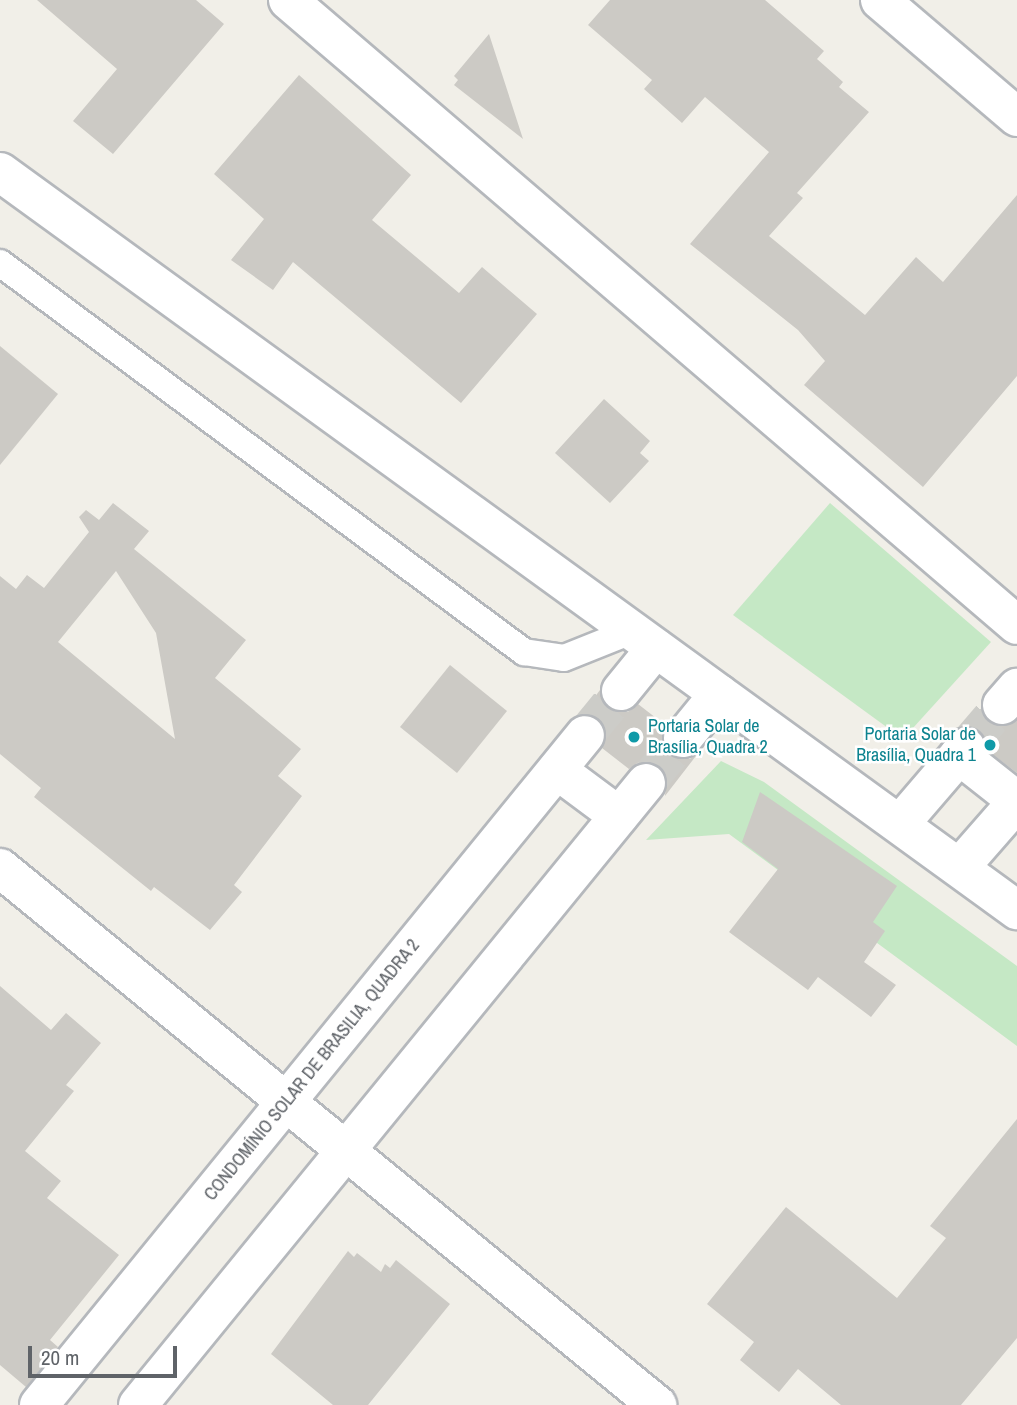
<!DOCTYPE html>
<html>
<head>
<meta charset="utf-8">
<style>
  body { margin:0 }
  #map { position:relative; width:1017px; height:1405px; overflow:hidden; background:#f1efe8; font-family:"Archivo Narrow",sans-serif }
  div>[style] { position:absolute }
  .green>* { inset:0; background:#c5e8c5 }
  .building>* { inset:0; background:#cccac5 }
  .secondary-tunnel>* { height:38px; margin-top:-19px; transform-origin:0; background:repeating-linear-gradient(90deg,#ccccc8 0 38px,transparent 0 57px) }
  .roads { filter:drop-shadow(2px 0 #b5b8bc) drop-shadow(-2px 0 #b5b8bc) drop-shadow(0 2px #b5b8bc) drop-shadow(0 -2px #b5b8bc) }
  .lane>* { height:26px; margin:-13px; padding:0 13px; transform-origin:13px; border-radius:13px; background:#fff }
  .street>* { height:38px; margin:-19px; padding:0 19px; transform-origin:19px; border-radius:19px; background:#fff }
  .secondary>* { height:38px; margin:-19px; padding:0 19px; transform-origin:19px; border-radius:19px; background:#fff }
  .dots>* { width:19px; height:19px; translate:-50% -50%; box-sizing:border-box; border:4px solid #fff; border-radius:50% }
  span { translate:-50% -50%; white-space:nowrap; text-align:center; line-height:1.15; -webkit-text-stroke:5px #fff; paint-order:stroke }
  .culture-label { font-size:18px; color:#0d838f }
  .left { translate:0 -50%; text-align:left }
  .right { translate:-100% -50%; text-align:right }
  .street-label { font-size:18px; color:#5f6368 }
  .scale { position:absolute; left:28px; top:1346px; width:149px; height:32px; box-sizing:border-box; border:4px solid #5f6368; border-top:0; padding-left:9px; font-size:21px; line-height:24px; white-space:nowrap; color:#5f6368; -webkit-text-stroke:5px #fff; paint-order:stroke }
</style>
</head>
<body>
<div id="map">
  <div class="green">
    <div style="clip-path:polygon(830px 503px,991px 642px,903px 739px,733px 615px)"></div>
    <div style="clip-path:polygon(721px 761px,764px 782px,1017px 966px,1017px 1046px,729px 834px,646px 840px)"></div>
  </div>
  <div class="building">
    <div style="clip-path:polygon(37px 0,196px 0,224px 24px,113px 154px,73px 121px,117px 69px)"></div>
    <div style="clip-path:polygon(610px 0,765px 0,824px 51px,817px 59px,843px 82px,839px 87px,869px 112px,797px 193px,803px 198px,769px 236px,865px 315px,916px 257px,943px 282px,1017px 195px,1017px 376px,923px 487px,804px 385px,825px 361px,798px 330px,690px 244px,769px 152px,705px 97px,682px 123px,644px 89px,652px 80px,588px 25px)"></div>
    <div style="clip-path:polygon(489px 34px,523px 139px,454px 85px,458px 80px,454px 76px)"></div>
    <div style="clip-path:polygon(299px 75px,411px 175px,372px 220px,459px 293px,482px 267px,537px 314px,461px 403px,293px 262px,273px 290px,231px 260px,264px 219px,214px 174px)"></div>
    <div style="clip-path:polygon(0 346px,58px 394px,0 465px)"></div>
    <div style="clip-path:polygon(604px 399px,650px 441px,640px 453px,649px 461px,610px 503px,555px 453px)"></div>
    <div style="clip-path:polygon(evenodd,113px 503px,149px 531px,134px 549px,246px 640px,215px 678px,301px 749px,278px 776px,302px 796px,234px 885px,242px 892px,210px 930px,154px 887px,151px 891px,34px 797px,41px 788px,0 754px,0 576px,16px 589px,27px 575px,44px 588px,89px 532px,79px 517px,86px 510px,99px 520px,113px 503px,116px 571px,156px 633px,175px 739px,58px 642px,116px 571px)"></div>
    <div style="clip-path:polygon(450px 665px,507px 711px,457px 773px,400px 727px)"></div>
    <div style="clip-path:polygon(600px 690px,608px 708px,628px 712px,638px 704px,665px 725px,662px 745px,670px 755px,690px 759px,699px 752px,665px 796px,667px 776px,659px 766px,639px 762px,629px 769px,602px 748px,605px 727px,598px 718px,582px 714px)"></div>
    <div style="clip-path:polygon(983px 715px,998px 726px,1017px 721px,1017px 773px,987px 750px,986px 739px,973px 727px)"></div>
    <div style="clip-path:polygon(760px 792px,897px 886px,873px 922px,885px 931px,864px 962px,896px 985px,871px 1017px,818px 977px,808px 990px,729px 932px,778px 869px,742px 842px)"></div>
    <div style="clip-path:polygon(0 986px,51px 1030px,66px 1013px,101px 1043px,66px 1085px,74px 1091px,25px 1151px,61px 1181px,47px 1198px,119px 1255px,50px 1340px,58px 1347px,26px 1387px,0 1365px)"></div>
    <div style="clip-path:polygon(1017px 1119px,1017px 1338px,961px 1405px,841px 1405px,798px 1369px,779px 1392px,740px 1360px,754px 1342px,707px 1304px,786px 1207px,897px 1298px,946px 1238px,930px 1226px)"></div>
    <div style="clip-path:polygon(348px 1251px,354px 1257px,357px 1253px,381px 1272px,385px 1264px,390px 1268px,396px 1260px,450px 1304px,368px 1405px,333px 1405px,271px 1354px)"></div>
  </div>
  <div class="secondary-tunnel">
    <div style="left:585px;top:735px;width:57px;rotate:-50.7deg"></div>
    <div style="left:966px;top:747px;width:55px;rotate:-49.4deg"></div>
    <div style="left:646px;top:783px;width:58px;rotate:-50.6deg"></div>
  </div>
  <div class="roads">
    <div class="lane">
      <div style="left:0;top:263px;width:653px;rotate:36.59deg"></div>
      <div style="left:524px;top:652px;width:40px;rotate:8.5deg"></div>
      <div style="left:564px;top:658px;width:70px;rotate:-21.8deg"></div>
    </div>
    <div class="street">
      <div style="left:288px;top:0;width:960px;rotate:40.61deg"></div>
      <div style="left:880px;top:0;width:180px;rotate:40.5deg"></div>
      <div style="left:0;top:868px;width:849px;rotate:39.26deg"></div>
    </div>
    <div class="secondary">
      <div style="left:0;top:172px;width:1257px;rotate:35.97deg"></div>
      <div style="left:621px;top:691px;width:55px;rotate:-50.9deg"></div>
      <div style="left:1002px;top:705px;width:23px;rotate:-49deg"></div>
      <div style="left:683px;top:738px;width:57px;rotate:-50.7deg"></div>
      <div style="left:959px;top:755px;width:74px;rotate:38.4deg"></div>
      <div style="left:557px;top:770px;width:77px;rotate:36.6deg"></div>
      <div style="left:900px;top:824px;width:101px;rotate:-49.4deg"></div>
      <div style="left:960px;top:867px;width:86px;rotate:-48.8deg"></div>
      <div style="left:39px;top:1405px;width:864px;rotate:-50.82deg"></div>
      <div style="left:138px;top:1405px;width:803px;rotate:-50.76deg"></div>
    </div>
  </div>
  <div class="dots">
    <div style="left:634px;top:737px;background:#0f9aa8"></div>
    <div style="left:990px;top:745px;background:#0f9aa8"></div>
  </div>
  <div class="culture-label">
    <span class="left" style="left:648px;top:737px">Portaria Solar de<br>Brasília, Quadra 2</span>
    <span class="right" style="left:976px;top:745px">Portaria Solar de<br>Brasília, Quadra 1</span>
  </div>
  <div class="street-label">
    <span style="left:312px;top:1070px;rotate:-51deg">CONDOMÍNIO SOLAR DE BRASILIA, QUADRA 2</span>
  </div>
  <div class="scale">20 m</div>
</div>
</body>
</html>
